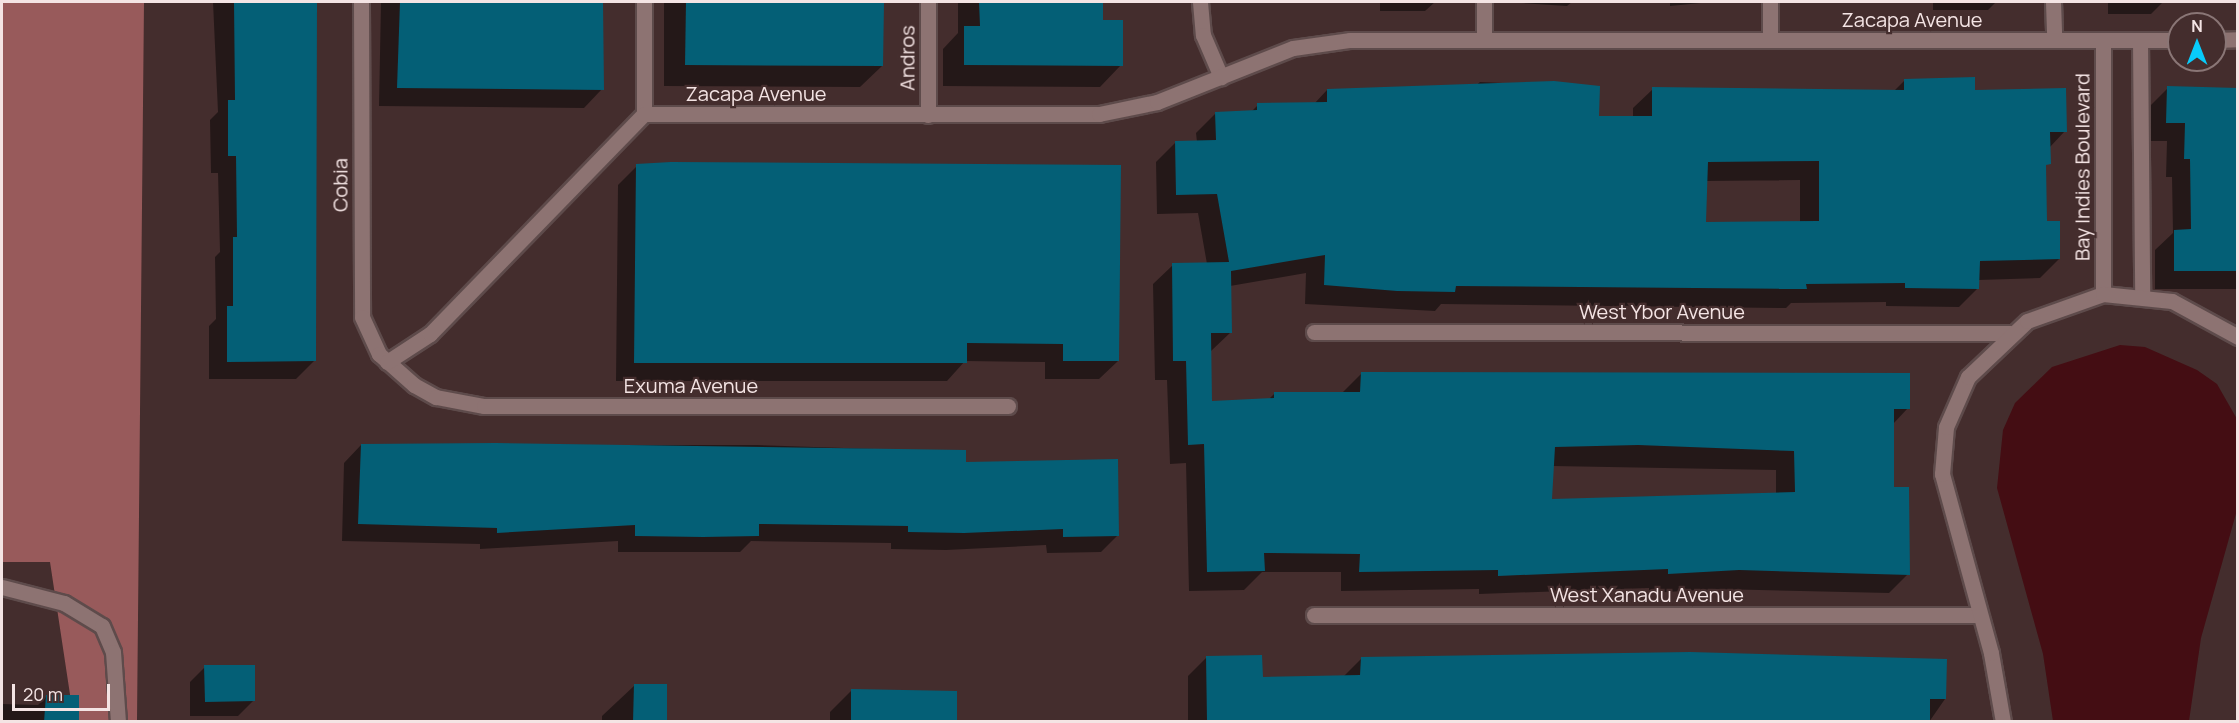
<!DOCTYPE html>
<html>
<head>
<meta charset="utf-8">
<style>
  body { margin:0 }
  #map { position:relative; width:2239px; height:723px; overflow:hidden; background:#442d2d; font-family:Manrope,sans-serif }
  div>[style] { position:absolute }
  .forest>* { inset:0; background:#985a5b }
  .water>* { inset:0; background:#440d13 }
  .shadow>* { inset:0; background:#0007 }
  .building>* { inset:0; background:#045f76 }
  .roads { filter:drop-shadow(2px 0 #5e4b4b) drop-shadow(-2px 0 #5e4b4b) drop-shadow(0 2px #5e4b4b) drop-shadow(0 -2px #5e4b4b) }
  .minor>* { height:15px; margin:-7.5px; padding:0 7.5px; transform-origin:7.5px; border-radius:7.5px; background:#8d7372 }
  span { translate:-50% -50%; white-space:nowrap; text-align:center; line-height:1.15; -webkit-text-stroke:4.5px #442d2d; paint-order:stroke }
  .street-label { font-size:20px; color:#f4e4e4 }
  .frame { position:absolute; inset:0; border:3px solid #f4e4e4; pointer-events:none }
  .north { position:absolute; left:2167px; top:12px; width:60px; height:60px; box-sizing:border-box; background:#442d2d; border:2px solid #8a7676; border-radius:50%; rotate:0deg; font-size:16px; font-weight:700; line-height:24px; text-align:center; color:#f4e4e4 }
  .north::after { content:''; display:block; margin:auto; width:21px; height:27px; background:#08cbfa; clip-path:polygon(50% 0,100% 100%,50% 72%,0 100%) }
  .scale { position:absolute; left:12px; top:684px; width:98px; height:27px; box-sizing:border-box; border:3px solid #f4e4e4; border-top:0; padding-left:8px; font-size:18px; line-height:21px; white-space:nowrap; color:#f4e4e4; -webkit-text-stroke:4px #442d2d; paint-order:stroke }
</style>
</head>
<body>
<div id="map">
  <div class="forest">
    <div style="clip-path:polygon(2px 2px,144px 2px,137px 721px,74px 721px,50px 562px,2px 562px)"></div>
  </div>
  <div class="water">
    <div style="clip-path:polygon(2120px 345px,2145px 347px,2197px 370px,2217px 384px,2237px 419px,2237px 510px,2201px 638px,2189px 721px,2053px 721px,2043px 654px,1997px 488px,2003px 430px,2015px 403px,2052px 367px)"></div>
  </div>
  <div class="shadow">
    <div style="clip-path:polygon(213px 2px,316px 2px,314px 361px,296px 379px,209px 379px,209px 326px,216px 319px,215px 257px,220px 252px,218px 173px,211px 173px,210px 120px,218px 112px)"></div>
    <div style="clip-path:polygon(381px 2px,601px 2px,602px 89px,584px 108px,379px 106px)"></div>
    <div style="clip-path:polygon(664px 2px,883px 2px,882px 66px,860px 87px,664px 86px)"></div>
    <div style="clip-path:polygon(958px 2px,1101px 2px,1101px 21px,1121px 65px,1100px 87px,943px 86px,943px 49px,958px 33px)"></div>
    <div style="clip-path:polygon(1380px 2px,1435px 2px,1425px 11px,1380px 11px)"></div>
    <div style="clip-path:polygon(1506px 2px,1572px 2px,1567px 6px)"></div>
    <div style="clip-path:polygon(1670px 2px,1711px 2px,1670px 6px)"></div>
    <div style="clip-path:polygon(1789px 2px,1877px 2px,1789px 3px)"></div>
    <div style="clip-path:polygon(1933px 2px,1996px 2px,1988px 10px,1933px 10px)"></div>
    <div style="clip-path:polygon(2108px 2px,2163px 2px,2151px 14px,2108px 14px)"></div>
    <div style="clip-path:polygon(evenodd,1904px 81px,1974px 91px,2065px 131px,2049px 148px,2044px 169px,2045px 222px,2059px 259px,2040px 278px,1978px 280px,1978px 288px,1959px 307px,1886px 306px,1886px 302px,1791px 303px,1786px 308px,1441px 304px,1435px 311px,1305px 304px,1306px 273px,1230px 286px,1231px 332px,1211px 351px,1210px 402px,1268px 400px,1275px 393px,1341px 394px,1361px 374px,1908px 408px,1893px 424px,1892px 488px,1908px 574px,1889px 593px,1718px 589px,1649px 593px,1649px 588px,1479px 594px,1479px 589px,1341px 591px,1341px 572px,1262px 572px,1244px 590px,1189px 591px,1186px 463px,1170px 464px,1167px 380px,1155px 380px,1153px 284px,1173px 265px,1207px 264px,1198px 213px,1157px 214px,1156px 162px,1175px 143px,1197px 142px,1196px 133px,1216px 113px,1251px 112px,1258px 105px,1314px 104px,1327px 90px,1473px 88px,1480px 82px,1598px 87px,1598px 117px,1633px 118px,1633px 108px,1653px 89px,1893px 92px,1904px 81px,1800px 180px,1800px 223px,1705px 224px,1706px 181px,1800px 180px,1904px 81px,1552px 466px,1776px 470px,1776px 494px,1550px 500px,1552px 466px)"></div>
    <div style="clip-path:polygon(2168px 88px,2238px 90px,2238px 289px,2155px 289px,2155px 250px,2173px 233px,2172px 177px,2166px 177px,2167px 141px,2148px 141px,2149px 107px)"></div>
    <div style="clip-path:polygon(637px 166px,1118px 361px,1099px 379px,1045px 379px,1045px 362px,965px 361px,947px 381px,616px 381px,618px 185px)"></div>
    <div style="clip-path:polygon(361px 445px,757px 445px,964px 452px,964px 463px,1118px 535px,1101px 552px,1047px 553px,1046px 545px,946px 550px,891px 549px,891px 543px,751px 541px,740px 552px,618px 552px,618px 541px,480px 549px,480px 544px,342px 541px,344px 463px)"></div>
    <div style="clip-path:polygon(1207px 657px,1261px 678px,1343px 677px,1361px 659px,1945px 699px,1929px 722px,1188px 722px,1188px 676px)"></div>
    <div style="clip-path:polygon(205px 667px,254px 700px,238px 716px,190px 716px,190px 682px)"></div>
    <div style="clip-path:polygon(635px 685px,665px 722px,602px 722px,602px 716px)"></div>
    <div style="clip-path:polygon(852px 690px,955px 722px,830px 722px,830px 712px)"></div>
    <div style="clip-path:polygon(47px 696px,77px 722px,2px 722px,2px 704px,38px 705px)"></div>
  </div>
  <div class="building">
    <div style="clip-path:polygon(234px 2px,317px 2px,316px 361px,227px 362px,227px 306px,233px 306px,233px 237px,237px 237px,236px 156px,228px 156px,228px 100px,235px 100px)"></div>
    <div style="clip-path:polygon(400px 2px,603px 2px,604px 90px,397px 88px)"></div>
    <div style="clip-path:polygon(686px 2px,884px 2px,883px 66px,685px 65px)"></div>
    <div style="clip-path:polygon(979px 2px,1103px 2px,1103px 20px,1123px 20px,1123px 66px,964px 65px,964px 26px,980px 26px)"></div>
    <div style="clip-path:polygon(evenodd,1975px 77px,1975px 90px,2066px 88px,2067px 132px,2050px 132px,2051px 164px,2046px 165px,2047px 221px,2060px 221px,2060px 259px,1980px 261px,1979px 289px,1905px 288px,1905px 283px,1806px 284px,1807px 289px,1456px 286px,1455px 292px,1397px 291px,1324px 285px,1325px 255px,1231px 271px,1232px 333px,1211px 333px,1212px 401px,1274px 398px,1274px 392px,1360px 392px,1361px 372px,1910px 373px,1910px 409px,1894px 409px,1894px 487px,1909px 487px,1910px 575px,1739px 570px,1668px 574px,1668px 569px,1498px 576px,1498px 570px,1359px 572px,1360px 554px,1264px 553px,1265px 571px,1207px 572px,1204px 444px,1188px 445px,1186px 361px,1173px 361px,1172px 263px,1229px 262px,1217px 194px,1176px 195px,1175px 141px,1216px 140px,1215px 112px,1257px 110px,1257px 103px,1327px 102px,1327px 89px,1554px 81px,1600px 86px,1599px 116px,1652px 116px,1652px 87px,1904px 90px,1904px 79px,1975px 77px,1819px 161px,1819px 221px,1706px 222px,1708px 162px,1819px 161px,1975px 77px,1638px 445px,1794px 451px,1795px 492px,1552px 499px,1555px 447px,1638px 445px)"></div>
    <div style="clip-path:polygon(2167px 86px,2238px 88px,2238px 271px,2174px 271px,2174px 230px,2191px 229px,2190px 159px,2184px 159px,2185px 123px,2166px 123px)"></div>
    <div style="clip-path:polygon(671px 162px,1121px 165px,1119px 361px,1063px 361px,1063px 344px,967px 343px,967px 363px,634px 363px,636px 164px)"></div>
    <div style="clip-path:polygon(496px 443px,966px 450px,966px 462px,1118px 459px,1119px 536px,1063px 537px,1063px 529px,964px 533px,908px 532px,908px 526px,759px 524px,759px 536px,703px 537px,635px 536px,635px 525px,497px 533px,497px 528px,358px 524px,361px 444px)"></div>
    <div style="clip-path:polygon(1690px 652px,1947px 659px,1946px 699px,1930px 699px,1930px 722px,1207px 722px,1206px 656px,1262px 655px,1263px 677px,1360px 675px,1361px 657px)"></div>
    <div style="clip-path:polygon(204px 665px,255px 665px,255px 701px,205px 702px)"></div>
    <div style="clip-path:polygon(634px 684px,667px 684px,667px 722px,633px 722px)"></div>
    <div style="clip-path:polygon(851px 689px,957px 691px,957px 722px,851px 722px)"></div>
    <div style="clip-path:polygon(46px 695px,79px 695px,79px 722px,44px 722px)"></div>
  </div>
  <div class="roads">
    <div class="minor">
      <div style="left:361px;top:2px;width:315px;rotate:89.8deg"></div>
      <div style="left:362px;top:317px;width:41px;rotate:65.3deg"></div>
      <div style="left:379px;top:354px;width:47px;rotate:41.5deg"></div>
      <div style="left:414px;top:385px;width:25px;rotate:29deg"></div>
      <div style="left:436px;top:397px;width:49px;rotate:10.6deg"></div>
      <div style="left:484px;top:406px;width:524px"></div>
      <div style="left:1200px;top:2px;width:33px;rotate:85deg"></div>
      <div style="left:1203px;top:35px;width:46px;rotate:66.8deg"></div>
      <div style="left:1770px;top:2px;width:38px;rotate:90deg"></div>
      <div style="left:2053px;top:2px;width:38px;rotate:88deg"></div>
      <div style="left:1484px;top:39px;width:37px;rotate:-90deg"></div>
      <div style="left:2103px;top:40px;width:254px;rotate:90deg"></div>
      <div style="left:2140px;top:40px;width:254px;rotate:89.5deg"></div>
      <div style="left:2215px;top:40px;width:23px;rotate:-2deg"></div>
      <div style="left:644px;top:114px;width:112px;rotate:-90deg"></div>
      <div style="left:928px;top:115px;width:113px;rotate:-90deg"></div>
      <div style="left:1314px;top:332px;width:696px;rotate:0.08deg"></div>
      <div style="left:387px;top:362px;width:51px;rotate:-33.1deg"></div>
      <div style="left:430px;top:334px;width:307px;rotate:-45.8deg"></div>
      <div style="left:644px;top:114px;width:455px"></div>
      <div style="left:1099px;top:114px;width:59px;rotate:-11.7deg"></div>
      <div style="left:1157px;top:102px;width:146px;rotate:-21.7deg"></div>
      <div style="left:1293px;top:48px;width:58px;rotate:-8deg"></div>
      <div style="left:1350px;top:40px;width:829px"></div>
      <div style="left:2px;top:587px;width:64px;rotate:14.5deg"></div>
      <div style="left:64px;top:603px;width:44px;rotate:31.2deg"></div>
      <div style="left:102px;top:626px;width:28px;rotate:67deg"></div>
      <div style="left:113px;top:652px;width:70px;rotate:85.9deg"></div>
      <div style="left:1314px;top:615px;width:666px"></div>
      <div style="left:2003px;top:722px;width:70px;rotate:-99.9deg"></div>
      <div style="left:1991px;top:653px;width:186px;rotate:-105.3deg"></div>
      <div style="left:1942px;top:474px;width:47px;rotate:-85.1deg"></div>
      <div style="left:1946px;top:427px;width:55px;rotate:-66.3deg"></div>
      <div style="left:1968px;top:377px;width:81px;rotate:-43.5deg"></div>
      <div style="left:2027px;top:321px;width:81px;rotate:-19.6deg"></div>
      <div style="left:2103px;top:294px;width:69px;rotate:5.8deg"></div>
      <div style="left:2172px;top:301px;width:75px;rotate:28.6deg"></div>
    </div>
  </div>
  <div class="street-label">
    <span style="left:1912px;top:19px">Zacapa Avenue</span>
    <span style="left:907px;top:58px;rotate:-90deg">Andros</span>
    <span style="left:756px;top:93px">Zacapa Avenue</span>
    <span style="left:2082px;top:167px;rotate:-90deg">Bay Indies Boulevard</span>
    <span style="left:340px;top:185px;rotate:-90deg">Cobia</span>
    <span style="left:1662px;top:311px">West Ybor Avenue</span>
    <span style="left:691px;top:385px">Exuma Avenue</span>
    <span style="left:1647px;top:594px">West Xanadu Avenue</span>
  </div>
  <div class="frame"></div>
  <div class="north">N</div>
  <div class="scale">20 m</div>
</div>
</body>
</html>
